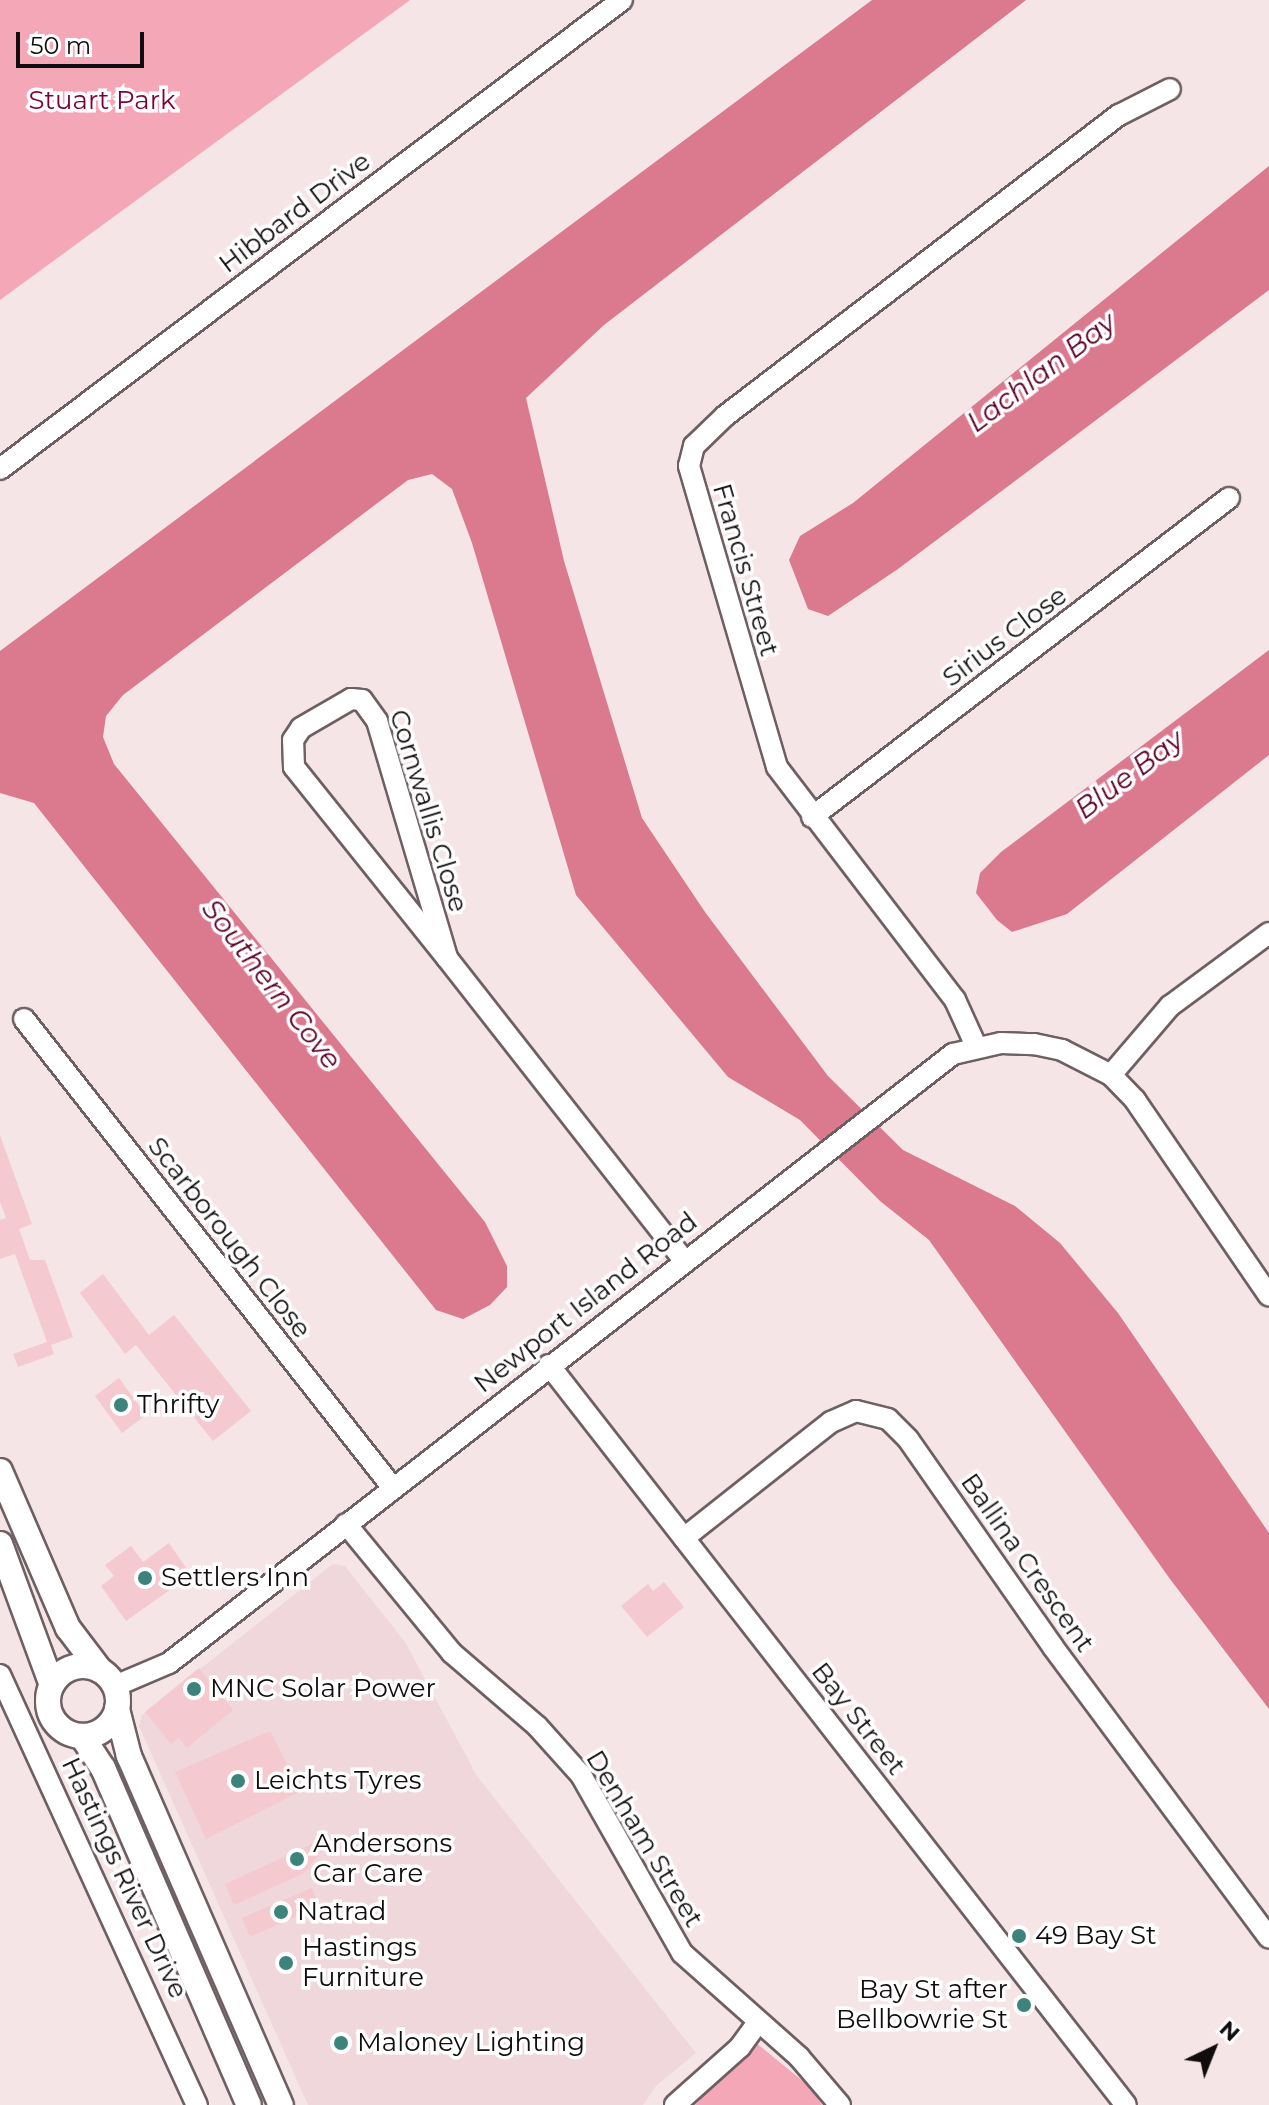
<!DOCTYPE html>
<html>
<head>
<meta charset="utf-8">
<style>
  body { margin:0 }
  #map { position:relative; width:1269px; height:2105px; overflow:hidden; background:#f5e5e7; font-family:Montserrat,sans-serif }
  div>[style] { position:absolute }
  .built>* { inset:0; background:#f0d7db }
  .green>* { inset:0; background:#f4a7b6 }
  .water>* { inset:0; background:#db798f }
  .building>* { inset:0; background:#f4c9d0 }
  .roads { filter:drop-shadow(2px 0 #6e6062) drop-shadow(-2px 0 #6e6062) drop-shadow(0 2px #6e6062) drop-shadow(0 -2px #6e6062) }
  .minor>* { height:20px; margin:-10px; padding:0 10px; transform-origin:10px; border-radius:10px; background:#fff }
  .major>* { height:24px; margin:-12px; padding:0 12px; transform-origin:12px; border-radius:12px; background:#fff }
  .major>.ring { margin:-12px; padding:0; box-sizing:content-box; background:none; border:24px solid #fff; border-radius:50% }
  .dots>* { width:22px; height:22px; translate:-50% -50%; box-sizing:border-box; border:4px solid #fff; border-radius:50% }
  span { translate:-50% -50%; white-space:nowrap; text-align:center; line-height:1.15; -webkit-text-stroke:7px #fff; paint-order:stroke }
  .park-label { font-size:26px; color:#7f0036 }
  .street-label { font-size:26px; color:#110c0d }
  .poi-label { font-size:26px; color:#110c0d }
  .left { translate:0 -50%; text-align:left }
  .right { translate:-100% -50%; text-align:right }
  .water-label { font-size:28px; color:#5c0025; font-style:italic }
  .north { position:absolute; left:1173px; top:2009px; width:80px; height:80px; -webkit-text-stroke:6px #fff; paint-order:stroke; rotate:43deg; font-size:22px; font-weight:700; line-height:32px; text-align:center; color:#110c0d }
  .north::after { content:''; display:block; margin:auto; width:28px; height:36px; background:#110c0d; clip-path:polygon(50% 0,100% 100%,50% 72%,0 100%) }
  .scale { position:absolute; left:16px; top:32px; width:128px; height:36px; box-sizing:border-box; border:4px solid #110c0d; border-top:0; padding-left:10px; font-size:24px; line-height:28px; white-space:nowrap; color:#110c0d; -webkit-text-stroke:6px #fff; paint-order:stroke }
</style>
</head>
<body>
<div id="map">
  <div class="built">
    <div style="clip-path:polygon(333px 1564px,345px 1566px,405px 1642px,477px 1776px,696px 2053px,656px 2086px,643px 2105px,308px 2105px,139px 1726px,142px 1715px)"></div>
  </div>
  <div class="green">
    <div style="clip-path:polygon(0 0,410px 0,0 300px)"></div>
    <div style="clip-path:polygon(755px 2042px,810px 2087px,822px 2105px,695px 2105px)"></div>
  </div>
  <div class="water">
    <div style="clip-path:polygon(872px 0,1026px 0,604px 325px,526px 398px,564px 561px,642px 818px,705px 912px,828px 1076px,903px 1150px,1015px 1206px,1060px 1243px,1118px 1313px,1269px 1533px,1269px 1709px,1170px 1579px,929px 1240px,880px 1201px,800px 1120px,728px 1077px,576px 895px,472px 543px,452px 489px,432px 474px,408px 480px,123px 695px,106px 716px,103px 737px,114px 764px,485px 1222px,507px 1266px,507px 1287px,490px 1305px,463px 1319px,436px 1310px,34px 803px,0 793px,0 651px)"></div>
    <div style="clip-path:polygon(1269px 166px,1269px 290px,898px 569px,828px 616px,808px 609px,789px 560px,800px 536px,853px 503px)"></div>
    <div style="clip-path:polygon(1269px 650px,1269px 755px,1067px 914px,1012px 932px,997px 920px,976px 893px,980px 873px,1001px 852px)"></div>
  </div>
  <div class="building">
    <div style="clip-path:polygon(0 1135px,32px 1224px,19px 1229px,30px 1260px,45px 1260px,73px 1337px,51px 1345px,54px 1354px,18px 1367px,13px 1354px,47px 1342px,15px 1254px,0 1259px,0 1220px,6px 1218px,0 1202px)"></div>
    <div style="clip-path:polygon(103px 1274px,149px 1335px,174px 1315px,251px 1411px,213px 1441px,136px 1345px,125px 1354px,80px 1293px)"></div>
    <div style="clip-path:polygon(119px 1378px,146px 1415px,122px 1433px,95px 1396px)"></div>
    <div style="clip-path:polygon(169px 1543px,191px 1575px,126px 1621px,101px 1586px,114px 1576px,105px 1565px,131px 1546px,143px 1562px)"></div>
    <div style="clip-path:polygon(664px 1582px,684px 1607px,647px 1637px,621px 1606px,648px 1584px,653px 1591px)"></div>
    <div style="clip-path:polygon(199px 1668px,233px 1710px,187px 1748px,179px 1738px,171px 1744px,145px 1712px)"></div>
    <div style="clip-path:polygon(270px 1731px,301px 1791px,206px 1839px,175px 1772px)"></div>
    <div style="clip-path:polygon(323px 1839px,327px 1845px,304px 1873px,234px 1905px,225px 1884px)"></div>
    <div style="clip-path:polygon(312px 1888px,319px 1906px,250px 1937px,242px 1918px)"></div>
  </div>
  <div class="roads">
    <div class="minor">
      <div style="left:0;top:469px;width:779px;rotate:-37.02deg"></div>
      <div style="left:351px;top:699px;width:11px;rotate:5deg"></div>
      <div style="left:362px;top:700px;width:26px;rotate:54deg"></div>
      <div style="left:377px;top:721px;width:247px;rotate:73.5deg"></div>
      <div style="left:447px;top:958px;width:245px;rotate:-128.7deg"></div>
      <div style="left:294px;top:767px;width:27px;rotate:-92deg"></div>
      <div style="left:293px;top:740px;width:14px;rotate:-56deg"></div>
      <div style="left:301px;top:728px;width:58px;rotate:-30.1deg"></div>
      <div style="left:812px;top:817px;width:525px;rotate:-37.42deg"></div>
      <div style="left:447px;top:958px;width:384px;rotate:51.9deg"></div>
      <div style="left:24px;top:1019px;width:597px;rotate:51.81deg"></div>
      <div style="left:976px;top:1046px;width:51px;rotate:-114.5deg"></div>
      <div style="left:955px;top:1000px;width:293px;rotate:-127.4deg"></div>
      <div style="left:777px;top:767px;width:314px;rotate:-106.3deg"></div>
      <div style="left:689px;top:466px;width:21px;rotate:-76deg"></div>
      <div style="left:694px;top:446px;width:43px;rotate:-44.1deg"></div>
      <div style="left:725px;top:416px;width:496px;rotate:-37.4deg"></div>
      <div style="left:1119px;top:115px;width:57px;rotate:-27deg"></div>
      <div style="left:1111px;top:1075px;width:91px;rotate:-49.5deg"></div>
      <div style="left:1170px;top:1006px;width:123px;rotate:-36.4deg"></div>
      <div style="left:549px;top:1365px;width:938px;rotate:52.06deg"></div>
      <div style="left:346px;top:1524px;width:167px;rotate:50.6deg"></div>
      <div style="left:452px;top:1653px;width:112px;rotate:40.7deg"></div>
      <div style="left:537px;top:1726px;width:66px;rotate:48.1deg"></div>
      <div style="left:581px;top:1775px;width:205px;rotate:60.4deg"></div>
      <div style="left:682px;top:1953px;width:157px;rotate:41.6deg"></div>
      <div style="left:799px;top:2057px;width:63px;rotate:49.5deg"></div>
      <div style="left:684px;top:1538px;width:187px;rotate:-38.3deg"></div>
      <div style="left:831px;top:1422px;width:27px;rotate:-24deg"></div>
      <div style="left:856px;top:1411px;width:33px;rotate:14deg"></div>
      <div style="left:888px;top:1419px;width:28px;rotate:45deg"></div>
      <div style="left:908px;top:1439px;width:254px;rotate:55.1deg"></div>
      <div style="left:1053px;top:1647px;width:362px;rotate:53.4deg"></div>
      <div style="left:0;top:1675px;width:473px;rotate:65.4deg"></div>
      <div style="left:115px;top:1686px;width:59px;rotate:-23.1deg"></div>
      <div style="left:169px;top:1663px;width:993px;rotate:-37.84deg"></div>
      <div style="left:953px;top:1054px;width:49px;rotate:-12.9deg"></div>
      <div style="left:1001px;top:1043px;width:33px;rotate:2deg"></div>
      <div style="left:1034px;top:1044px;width:29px;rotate:12deg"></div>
      <div style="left:1062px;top:1050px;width:55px;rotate:27deg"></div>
      <div style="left:1111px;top:1075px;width:35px;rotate:46deg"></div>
      <div style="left:1135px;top:1100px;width:237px;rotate:55.6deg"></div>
      <div style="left:675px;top:2105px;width:87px;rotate:-41.7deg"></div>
      <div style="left:740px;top:2047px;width:29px;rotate:-54deg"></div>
    </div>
    <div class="major">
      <div style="left:0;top:1471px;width:171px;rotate:66.6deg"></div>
      <div style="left:68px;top:1628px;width:53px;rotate:52.7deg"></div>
      <div style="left:0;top:1544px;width:150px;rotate:69.8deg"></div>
      <div class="ring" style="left:48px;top:1666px;width:46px;height:46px"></div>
      <div style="left:117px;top:1709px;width:49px;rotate:75.7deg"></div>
      <div style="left:129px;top:1756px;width:381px;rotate:66.5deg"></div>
      <div style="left:82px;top:1736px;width:38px;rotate:57deg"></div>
      <div style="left:103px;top:1768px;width:367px;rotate:66.6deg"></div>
    </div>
  </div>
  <div class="dots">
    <div style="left:121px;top:1405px;background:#3c837c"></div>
    <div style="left:145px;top:1578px;background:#3c837c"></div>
    <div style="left:194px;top:1689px;background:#3c837c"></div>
    <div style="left:238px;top:1781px;background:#3c837c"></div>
    <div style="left:297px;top:1859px;background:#3c837c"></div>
    <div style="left:281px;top:1912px;background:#3c837c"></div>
    <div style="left:1019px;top:1936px;background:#3c837c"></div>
    <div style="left:286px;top:1963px;background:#3c837c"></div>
    <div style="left:1024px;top:2005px;background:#3c837c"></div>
    <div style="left:341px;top:2043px;background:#3c837c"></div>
  </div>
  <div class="park-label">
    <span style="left:102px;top:101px">Stuart Park</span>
  </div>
  <div class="street-label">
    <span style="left:295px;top:213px;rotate:-37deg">Hibbard Drive</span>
    <span style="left:745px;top:570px;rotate:74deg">Francis Street</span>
    <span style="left:1005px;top:637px;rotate:-37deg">Sirius Close</span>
    <span style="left:428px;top:811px;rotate:73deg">Cornwallis Close</span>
    <span style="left:229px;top:1238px;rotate:52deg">Scarborough Close</span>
    <span style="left:586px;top:1303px;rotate:-38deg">Newport Island Road</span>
    <span style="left:1027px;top:1563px;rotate:55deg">Ballina Crescent</span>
    <span style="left:858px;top:1719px;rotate:52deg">Bay Street</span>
    <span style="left:644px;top:1839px;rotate:59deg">Denham Street</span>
    <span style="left:124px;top:1878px;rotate:65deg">Hastings River Drive</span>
  </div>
  <div class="poi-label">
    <span class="left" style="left:137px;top:1405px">Thrifty</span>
    <span class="left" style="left:161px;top:1578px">Settlers Inn</span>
    <span class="left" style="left:210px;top:1689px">MNC Solar Power</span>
    <span class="left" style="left:254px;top:1781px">Leichts Tyres</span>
    <span class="left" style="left:313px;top:1859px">Andersons<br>Car Care</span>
    <span class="left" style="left:297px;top:1912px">Natrad</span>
    <span class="left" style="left:1035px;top:1936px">49 Bay St</span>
    <span class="left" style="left:302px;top:1963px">Hastings<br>Furniture</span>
    <span class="right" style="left:1008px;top:2005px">Bay St after<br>Bellbowrie St</span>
    <span class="left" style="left:357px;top:2043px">Maloney Lighting</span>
  </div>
  <div class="water-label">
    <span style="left:1041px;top:372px;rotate:-37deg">Lachlan Bay</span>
    <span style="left:1129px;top:774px;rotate:-37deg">Blue Bay</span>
    <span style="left:272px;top:984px;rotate:52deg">Southern Cove</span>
  </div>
  <div class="north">N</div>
  <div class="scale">50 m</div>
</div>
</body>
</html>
